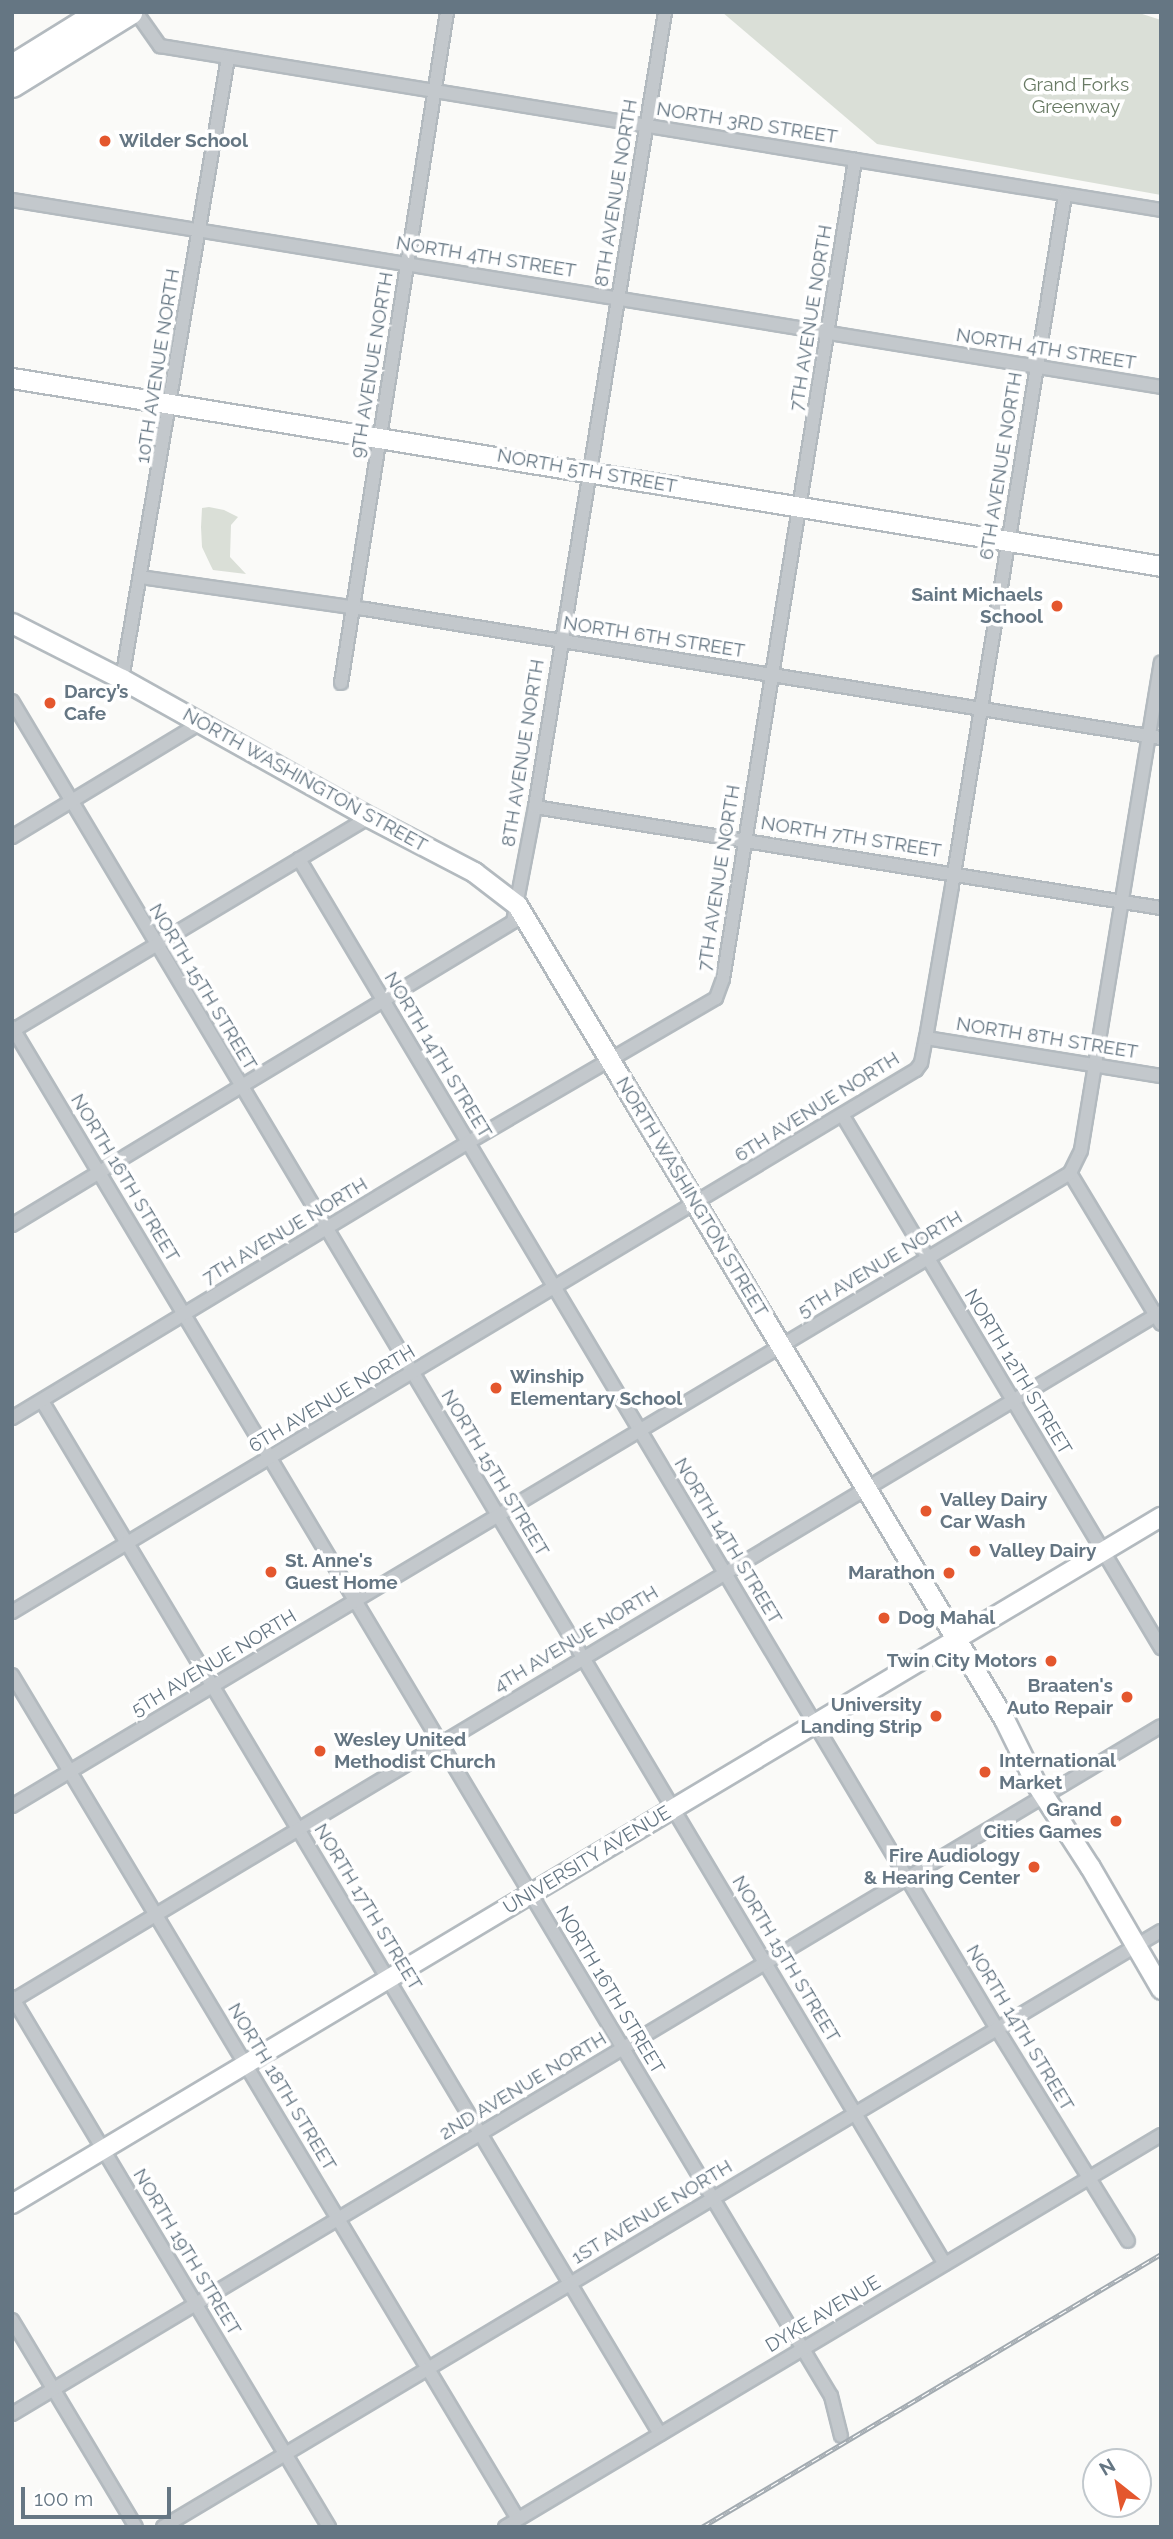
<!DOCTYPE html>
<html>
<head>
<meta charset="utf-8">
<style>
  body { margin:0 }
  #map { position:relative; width:1173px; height:2539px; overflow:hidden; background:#fafaf8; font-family:Raleway,sans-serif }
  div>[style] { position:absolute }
  .green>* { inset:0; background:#dadfd7 }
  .roads { filter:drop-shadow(2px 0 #b3babf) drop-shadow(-2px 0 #b3babf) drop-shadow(0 2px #b3babf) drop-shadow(0 -2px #b3babf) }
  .street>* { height:12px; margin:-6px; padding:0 6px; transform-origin:6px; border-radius:6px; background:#c3c8cc }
  .secondary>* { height:18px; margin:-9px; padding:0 9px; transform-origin:9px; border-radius:9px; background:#fff }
  .primary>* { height:19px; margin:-9.5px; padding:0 9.5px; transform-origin:9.5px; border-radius:9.5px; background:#fff }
  .highway>* { height:23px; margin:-11.5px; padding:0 11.5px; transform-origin:11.5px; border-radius:11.5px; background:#fff }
  .rail>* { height:5px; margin-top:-2.5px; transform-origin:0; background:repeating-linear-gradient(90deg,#fff 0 8px,#a2aab0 0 16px); box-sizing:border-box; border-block:2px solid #a2aab0 }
  .dots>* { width:19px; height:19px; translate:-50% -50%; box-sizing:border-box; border:4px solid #fff; border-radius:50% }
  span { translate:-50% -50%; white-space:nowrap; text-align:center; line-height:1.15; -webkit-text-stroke:7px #fff; paint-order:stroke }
  .park-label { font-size:19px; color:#687a64 }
  .street-label { font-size:19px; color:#657683 }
  .poi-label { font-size:19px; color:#657683; font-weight:700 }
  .left { translate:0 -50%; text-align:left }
  .right { translate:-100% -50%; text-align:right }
  .frame { position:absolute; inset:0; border:14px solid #657683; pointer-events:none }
  .north { position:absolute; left:1082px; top:2448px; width:70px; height:70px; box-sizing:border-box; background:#fff; border:2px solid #c1c8cd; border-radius:50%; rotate:329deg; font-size:19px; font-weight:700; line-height:28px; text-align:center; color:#657683 }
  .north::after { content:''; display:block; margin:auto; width:24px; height:32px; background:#e4572e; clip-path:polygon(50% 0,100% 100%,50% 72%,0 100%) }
  .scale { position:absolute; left:21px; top:2487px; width:150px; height:32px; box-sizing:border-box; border:4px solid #657683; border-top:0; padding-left:9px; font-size:21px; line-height:24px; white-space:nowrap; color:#657683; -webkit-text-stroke:5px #fff; paint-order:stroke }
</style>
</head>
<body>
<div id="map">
  <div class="green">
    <div style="clip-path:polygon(722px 12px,1136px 12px,1161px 20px,1161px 195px,877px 144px)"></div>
    <div style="clip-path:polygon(209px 507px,224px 510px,238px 517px,231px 525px,230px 557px,246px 574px,213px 570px,210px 564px,202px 547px,201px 527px,202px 508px)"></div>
  </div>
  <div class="roads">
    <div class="street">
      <div style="left:136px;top:12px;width:42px;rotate:54.8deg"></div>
      <div style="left:160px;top:46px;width:1014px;rotate:9.3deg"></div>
      <div style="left:12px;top:200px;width:1164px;rotate:9.24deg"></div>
      <div style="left:140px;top:577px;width:227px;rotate:8.1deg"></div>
      <div style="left:365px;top:609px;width:806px;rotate:9.21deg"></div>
      <div style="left:122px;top:679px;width:630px;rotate:-80.31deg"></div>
      <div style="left:341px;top:683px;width:679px;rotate:-81.02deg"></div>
      <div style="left:12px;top:701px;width:1820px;rotate:59.17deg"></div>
      <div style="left:535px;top:807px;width:634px;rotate:9.17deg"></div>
      <div style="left:12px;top:837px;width:220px;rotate:-31.2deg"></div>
      <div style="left:299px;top:859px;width:1362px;rotate:59.18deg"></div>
      <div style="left:997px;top:2029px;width:249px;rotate:58.3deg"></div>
      <div style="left:12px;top:1027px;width:1595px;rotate:59.11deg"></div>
      <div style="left:831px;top:2396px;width:41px;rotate:76deg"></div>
      <div style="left:12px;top:1031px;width:416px;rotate:-30.9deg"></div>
      <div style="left:926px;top:1038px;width:238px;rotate:9.2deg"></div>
      <div style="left:843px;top:1116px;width:620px;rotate:59.13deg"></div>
      <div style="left:1070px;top:1173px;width:176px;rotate:58.9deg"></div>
      <div style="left:12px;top:1225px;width:585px;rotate:-31.17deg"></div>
      <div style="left:513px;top:922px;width:117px;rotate:-79.2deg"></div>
      <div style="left:535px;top:807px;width:806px;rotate:-80.71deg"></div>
      <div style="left:42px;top:1401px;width:1204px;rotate:59.11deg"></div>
      <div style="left:12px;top:1418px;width:532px;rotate:-31.15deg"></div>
      <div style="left:467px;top:1143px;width:288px;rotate:-30.2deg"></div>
      <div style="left:716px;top:998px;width:20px;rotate:-70deg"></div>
      <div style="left:723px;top:979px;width:830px;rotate:-80.84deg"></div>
      <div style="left:12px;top:1612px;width:1054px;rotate:-30.95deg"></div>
      <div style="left:916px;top:1070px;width:9px;rotate:-54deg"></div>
      <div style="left:921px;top:1063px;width:25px;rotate:-79deg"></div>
      <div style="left:926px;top:1038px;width:154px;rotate:-80.3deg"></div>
      <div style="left:952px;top:886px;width:700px;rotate:-80.71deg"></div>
      <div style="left:12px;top:1675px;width:984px;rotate:59.06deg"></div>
      <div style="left:12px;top:1806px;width:1233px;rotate:-30.89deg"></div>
      <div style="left:1070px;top:1173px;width:25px;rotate:-64deg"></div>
      <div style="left:1081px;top:1150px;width:494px;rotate:-80.7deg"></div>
      <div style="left:12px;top:1997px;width:618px;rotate:59.12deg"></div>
      <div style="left:12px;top:2001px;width:1340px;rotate:-30.95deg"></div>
      <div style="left:12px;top:2320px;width:241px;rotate:59.1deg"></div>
      <div style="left:12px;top:2414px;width:1339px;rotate:-30.91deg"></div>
      <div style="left:163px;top:2527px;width:1162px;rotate:-30.85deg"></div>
      <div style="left:505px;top:2527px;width:764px;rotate:-30.86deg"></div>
    </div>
    <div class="secondary">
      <div style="left:12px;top:2204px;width:1339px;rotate:-30.88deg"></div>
    </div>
    <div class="primary">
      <div style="left:12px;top:378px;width:1164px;rotate:9.29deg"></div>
      <div style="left:12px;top:623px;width:123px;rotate:27deg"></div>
      <div style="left:122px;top:679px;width:283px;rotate:29.2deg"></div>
      <div style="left:369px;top:817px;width:119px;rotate:27.6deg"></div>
      <div style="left:474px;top:872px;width:54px;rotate:37.5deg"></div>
      <div style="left:517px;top:905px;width:949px;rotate:59.11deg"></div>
      <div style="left:1004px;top:1719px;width:70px;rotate:63.8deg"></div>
      <div style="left:1035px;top:1782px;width:101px;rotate:57.1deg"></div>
      <div style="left:1090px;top:1867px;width:141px;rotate:59.8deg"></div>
    </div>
    <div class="highway">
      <div style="left:12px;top:66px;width:102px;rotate:-31.8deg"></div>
      <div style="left:12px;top:85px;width:139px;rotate:-31.7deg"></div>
    </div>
  </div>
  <div class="rail">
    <div style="left:702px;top:2527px;width:534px;rotate:-30.74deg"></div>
  </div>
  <div class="dots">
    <div style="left:105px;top:141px;background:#e4572e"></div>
    <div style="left:1057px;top:606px;background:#e4572e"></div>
    <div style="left:50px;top:703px;background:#e4572e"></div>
    <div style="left:496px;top:1388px;background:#e4572e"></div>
    <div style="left:926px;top:1511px;background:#e4572e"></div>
    <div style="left:975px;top:1551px;background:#e4572e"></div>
    <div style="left:271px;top:1572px;background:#e4572e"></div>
    <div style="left:949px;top:1573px;background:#e4572e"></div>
    <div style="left:884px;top:1618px;background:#e4572e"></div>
    <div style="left:1051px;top:1661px;background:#e4572e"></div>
    <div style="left:1127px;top:1697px;background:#e4572e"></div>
    <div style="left:936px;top:1716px;background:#e4572e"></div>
    <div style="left:320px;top:1751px;background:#e4572e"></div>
    <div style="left:985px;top:1772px;background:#e4572e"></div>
    <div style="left:1116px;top:1821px;background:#e4572e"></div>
    <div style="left:1034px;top:1867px;background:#e4572e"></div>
  </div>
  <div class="park-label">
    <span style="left:1076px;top:96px">Grand Forks<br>Greenway</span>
  </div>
  <div class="street-label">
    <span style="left:747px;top:123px;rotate:9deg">NORTH 3RD STREET</span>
    <span style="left:616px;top:193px;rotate:-81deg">8TH AVENUE NORTH</span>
    <span style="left:486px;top:257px;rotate:9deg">NORTH 4TH STREET</span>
    <span style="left:811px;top:318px;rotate:-81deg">7TH AVENUE NORTH</span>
    <span style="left:1046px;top:349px;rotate:9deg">NORTH 4TH STREET</span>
    <span style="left:372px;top:365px;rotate:-81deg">9TH AVENUE NORTH</span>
    <span style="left:158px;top:366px;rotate:-81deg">10TH AVENUE NORTH</span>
    <span style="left:1001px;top:466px;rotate:-81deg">6TH AVENUE NORTH</span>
    <span style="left:587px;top:471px;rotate:10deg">NORTH 5TH STREET</span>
    <span style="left:654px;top:637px;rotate:9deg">NORTH 6TH STREET</span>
    <span style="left:523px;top:753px;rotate:-81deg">8TH AVENUE NORTH</span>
    <span style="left:305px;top:780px;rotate:29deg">NORTH WASHINGTON STREET</span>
    <span style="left:851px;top:837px;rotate:9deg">NORTH 7TH STREET</span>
    <span style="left:719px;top:878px;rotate:-81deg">7TH AVENUE NORTH</span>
    <span style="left:203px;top:987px;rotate:59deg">NORTH 15TH STREET</span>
    <span style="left:1047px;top:1038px;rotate:9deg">NORTH 8TH STREET</span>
    <span style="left:438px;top:1055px;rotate:59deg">NORTH 14TH STREET</span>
    <span style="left:817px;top:1107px;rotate:-32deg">6TH AVENUE NORTH</span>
    <span style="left:125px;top:1178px;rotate:59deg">NORTH 16TH STREET</span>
    <span style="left:692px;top:1197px;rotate:59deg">NORTH WASHINGTON STREET</span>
    <span style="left:285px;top:1231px;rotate:-31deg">7TH AVENUE NORTH</span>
    <span style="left:880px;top:1264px;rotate:-31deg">5TH AVENUE NORTH</span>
    <span style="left:1018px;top:1372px;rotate:59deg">NORTH 12TH STREET</span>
    <span style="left:332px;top:1399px;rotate:-31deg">6TH AVENUE NORTH</span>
    <span style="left:495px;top:1473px;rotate:59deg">NORTH 15TH STREET</span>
    <span style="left:728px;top:1541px;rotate:59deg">NORTH 14TH STREET</span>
    <span style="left:576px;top:1639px;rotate:-31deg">4TH AVENUE NORTH</span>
    <span style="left:214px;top:1663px;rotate:-31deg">5TH AVENUE NORTH</span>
    <span style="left:587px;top:1860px;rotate:-31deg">UNIVERSITY AVENUE</span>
    <span style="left:368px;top:1907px;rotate:59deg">NORTH 17TH STREET</span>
    <span style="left:786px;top:1959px;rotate:59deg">NORTH 15TH STREET</span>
    <span style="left:610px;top:1990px;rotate:59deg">NORTH 16TH STREET</span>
    <span style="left:1020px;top:2028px;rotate:59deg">NORTH 14TH STREET</span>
    <span style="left:523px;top:2086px;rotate:-31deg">2ND AVENUE NORTH</span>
    <span style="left:282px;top:2087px;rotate:59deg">NORTH 18TH STREET</span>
    <span style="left:652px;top:2212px;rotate:-31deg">1ST AVENUE NORTH</span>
    <span style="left:187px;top:2252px;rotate:59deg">NORTH 19TH STREET</span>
    <span style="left:823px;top:2314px;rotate:-31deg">DYKE AVENUE</span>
  </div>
  <div class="poi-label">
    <span class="left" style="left:119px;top:141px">Wilder School</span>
    <span class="right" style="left:1043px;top:606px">Saint Michaels<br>School</span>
    <span class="left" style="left:64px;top:703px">Darcy’s<br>Cafe</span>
    <span class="left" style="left:510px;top:1388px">Winship<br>Elementary School</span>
    <span class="left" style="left:940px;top:1511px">Valley Dairy<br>Car Wash</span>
    <span class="left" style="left:989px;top:1551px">Valley Dairy</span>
    <span class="left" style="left:285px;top:1572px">St. Anne's<br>Guest Home</span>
    <span class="right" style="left:935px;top:1573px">Marathon</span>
    <span class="left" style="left:898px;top:1618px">Dog Mahal</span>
    <span class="right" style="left:1037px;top:1661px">Twin City Motors</span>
    <span class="right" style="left:1113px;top:1697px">Braaten's<br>Auto Repair</span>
    <span class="right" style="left:922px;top:1716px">University<br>Landing Strip</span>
    <span class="left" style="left:334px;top:1751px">Wesley United<br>Methodist Church</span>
    <span class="left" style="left:999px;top:1772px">International<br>Market</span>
    <span class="right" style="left:1102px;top:1821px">Grand<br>Cities Games</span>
    <span class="right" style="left:1020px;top:1867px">Fire Audiology<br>&amp; Hearing Center</span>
  </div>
  <div class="frame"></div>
  <div class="north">N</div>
  <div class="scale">100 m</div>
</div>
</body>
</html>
